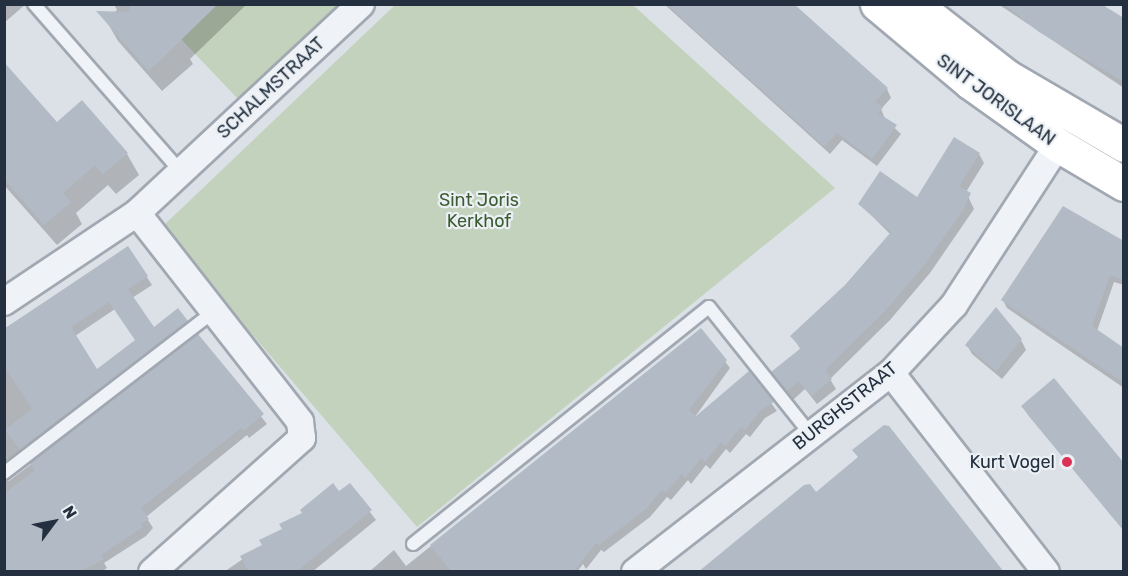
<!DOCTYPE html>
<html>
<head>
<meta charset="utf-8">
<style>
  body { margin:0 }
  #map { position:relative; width:1128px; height:576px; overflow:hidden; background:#dce1e8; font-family:Rubik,sans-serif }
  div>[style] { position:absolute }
  .green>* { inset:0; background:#c3d2bc }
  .shadow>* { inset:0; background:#0003 }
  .building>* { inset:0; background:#b2bbc5 }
  .roads { filter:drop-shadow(2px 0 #a1a8b2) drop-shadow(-2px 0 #a1a8b2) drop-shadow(0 2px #a1a8b2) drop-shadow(0 -2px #a1a8b2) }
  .service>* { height:12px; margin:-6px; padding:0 6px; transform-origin:6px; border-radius:6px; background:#eff2f6 }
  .minor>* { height:26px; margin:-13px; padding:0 13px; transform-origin:13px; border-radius:13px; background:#eff2f6 }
  .secondary>* { height:33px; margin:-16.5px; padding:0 16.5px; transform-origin:16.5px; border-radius:16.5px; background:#fff }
  .dots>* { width:16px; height:16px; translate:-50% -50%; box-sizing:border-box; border:3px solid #ebf0f5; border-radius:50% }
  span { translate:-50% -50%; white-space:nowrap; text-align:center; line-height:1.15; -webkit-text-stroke:4.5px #ebf0f5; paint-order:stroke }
  .street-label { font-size:18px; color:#24303f }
  .park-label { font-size:18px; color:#3b5c30 }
  .poi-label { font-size:18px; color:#24303f }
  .right { translate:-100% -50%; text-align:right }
  .frame { position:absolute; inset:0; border:6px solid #24303f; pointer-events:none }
  .north { position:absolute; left:24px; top:492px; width:60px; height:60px; -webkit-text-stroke:4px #ebf0f5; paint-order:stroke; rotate:58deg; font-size:16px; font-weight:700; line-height:24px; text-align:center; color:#24303f }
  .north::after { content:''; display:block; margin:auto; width:21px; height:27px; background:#24303f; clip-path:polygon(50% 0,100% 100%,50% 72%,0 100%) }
</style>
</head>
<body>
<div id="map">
  <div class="green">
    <div style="clip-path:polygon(212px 5px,340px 5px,238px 99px,180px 38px,212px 10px)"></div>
    <div style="clip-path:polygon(395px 5px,633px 5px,835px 188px,417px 527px,161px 228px)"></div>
  </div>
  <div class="shadow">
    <div style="clip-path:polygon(4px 4px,26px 4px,4px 23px)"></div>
    <div style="clip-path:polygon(114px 4px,247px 4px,190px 59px,193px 64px,162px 91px,118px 41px,106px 20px,117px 10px)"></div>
    <div style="clip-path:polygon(664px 4px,792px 4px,887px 89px,891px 98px,881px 109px,885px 119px,901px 134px,877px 166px,842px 140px,830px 154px)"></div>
    <div style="clip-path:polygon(998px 4px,1096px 4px,1121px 21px,1124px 16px,1124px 88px)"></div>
    <div style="clip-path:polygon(4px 64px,57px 124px,127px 154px,139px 175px,116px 194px,108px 185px,76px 213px,82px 224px,57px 245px,4px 185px)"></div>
    <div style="clip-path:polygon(979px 154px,984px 163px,966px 192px,974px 209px,930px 273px,890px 320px,830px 379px,836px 389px,817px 404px,805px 389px,793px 400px,773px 372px,801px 350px,792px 336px,846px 286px,891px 235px,860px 204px,917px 199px)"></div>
    <div style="clip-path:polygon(1124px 243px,1124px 285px,1114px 282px,1097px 331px,1124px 350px,1124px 388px,1007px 308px,1003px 300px)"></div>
    <div style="clip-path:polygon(evenodd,128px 248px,152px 285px,132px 298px,153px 329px,187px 322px,192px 330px,4px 474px,4px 329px,128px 248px,115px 309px,136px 341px,97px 371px,75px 336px,115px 309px)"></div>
    <div style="clip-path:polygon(701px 330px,730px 368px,692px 421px,749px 373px,777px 411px,765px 418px,750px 437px,746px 434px,730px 453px,726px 449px,710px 469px,706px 465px,691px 484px,688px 480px,671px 500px,667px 497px,650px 517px,604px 552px,601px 550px,586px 569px,583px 564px,577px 572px,369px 572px,394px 550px,406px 566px)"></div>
    <div style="clip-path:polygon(198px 336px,267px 424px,249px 438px,247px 435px,146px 517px,153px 528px,146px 536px,104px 563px,107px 568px,101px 572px,4px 572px,4px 481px,9px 481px)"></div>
    <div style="clip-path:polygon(1021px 340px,1026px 350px,1002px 379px,972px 354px,967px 345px)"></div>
    <div style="clip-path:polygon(1023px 406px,1124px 465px,1124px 531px,1028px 415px)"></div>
    <div style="clip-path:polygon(349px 485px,376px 520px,312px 572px,224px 572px)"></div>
  </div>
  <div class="building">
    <div style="clip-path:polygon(130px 4px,218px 4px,149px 71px,96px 11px,129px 12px)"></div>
    <div style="clip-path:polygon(666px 4px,794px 4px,888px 88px,875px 102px,883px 108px,878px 113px,897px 125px,872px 159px,837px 133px,824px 146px)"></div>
    <div style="clip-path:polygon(1004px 4px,1101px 4px,1124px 18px,1124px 82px,1039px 32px)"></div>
    <div style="clip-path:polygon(4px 62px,57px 122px,82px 100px,128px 153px,103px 174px,95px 165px,63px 193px,71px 202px,44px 225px,4px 179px)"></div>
    <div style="clip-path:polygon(954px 137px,980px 153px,959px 186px,971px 193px,963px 210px,925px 264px,885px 311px,825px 370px,832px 379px,811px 396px,799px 381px,787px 391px,771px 372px,801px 348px,790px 336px,845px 285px,891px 232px,858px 204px,880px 171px,917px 197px)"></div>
    <div style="clip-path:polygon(1063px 206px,1124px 241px,1124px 280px,1110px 275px,1092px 326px,1124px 348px,1124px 383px,1001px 300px)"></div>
    <div style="clip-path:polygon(evenodd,128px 246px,148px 276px,128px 289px,154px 327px,178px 308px,188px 321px,20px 450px,5px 430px,32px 409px,4px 366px,4px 329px,128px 246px,109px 302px,135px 340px,97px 369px,71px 327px,109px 302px)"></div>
    <div style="clip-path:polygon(996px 307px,1022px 339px,996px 371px,965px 345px)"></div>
    <div style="clip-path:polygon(701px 328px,727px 360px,689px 410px,696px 416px,749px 371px,774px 402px,761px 410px,745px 430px,741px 427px,725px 446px,721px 442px,705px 462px,701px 458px,685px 478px,682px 473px,666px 493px,662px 490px,646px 509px,599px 545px,596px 543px,573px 572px,452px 572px,430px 545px)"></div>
    <div style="clip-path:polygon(198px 334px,264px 414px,243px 431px,241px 428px,141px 508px,149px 519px,141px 524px,143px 527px,101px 555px,104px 559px,80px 572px,4px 572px,4px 494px,35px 470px,30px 463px)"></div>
    <div style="clip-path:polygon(1054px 378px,1124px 463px,1124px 531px,1021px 406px)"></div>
    <div style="clip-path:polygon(884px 425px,889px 426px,1004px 572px,698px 572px,804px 485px,810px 484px,816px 492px,858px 457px,852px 450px)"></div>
    <div style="clip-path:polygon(333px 483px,339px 491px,350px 483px,372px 510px,296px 572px,249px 572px,240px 556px,262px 545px,259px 540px,282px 529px,279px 524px,302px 513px,300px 510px)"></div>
  </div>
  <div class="roads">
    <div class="service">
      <div style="left:34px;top:4px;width:223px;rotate:48.8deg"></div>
      <div style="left:4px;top:473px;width:262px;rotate:-37.6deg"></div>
      <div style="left:413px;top:544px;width:379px;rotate:-38.7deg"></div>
      <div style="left:709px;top:307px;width:164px;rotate:51.4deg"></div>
    </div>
    <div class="minor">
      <div style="left:137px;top:213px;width:265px;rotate:52deg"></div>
      <div style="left:300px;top:422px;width:16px;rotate:83deg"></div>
      <div style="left:302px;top:438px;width:201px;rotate:138.2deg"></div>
      <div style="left:4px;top:302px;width:160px;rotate:-33.8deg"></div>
      <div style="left:137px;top:213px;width:306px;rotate:-43deg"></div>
      <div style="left:891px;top:373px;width:252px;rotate:52.1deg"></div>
      <div style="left:635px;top:572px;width:324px;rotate:-37.9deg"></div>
      <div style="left:891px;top:373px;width:93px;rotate:-47.2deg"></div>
      <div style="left:954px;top:305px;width:191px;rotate:-57deg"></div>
    </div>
    <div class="secondary">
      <div style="left:877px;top:4px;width:121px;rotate:40deg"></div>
      <div style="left:970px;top:82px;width:108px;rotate:35.6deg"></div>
      <div style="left:1058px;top:145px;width:77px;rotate:30.6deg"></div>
      <div style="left:914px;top:4px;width:117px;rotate:38deg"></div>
      <div style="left:1006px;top:76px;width:137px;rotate:30.3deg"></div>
    </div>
  </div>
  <div class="dots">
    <div style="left:1067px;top:462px;background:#db3257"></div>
  </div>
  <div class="street-label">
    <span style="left:271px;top:88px;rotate:-43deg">SCHALMSTRAAT</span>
    <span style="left:996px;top:100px;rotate:36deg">SINT JORISLAAN</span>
    <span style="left:845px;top:406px;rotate:-39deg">BURGHSTRAAT</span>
  </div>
  <div class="park-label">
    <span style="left:479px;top:211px">Sint Joris<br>Kerkhof</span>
  </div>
  <div class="poi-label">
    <span class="right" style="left:1055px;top:462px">Kurt Vogel</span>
  </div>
  <div class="frame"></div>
  <div class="north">N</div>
</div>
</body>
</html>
